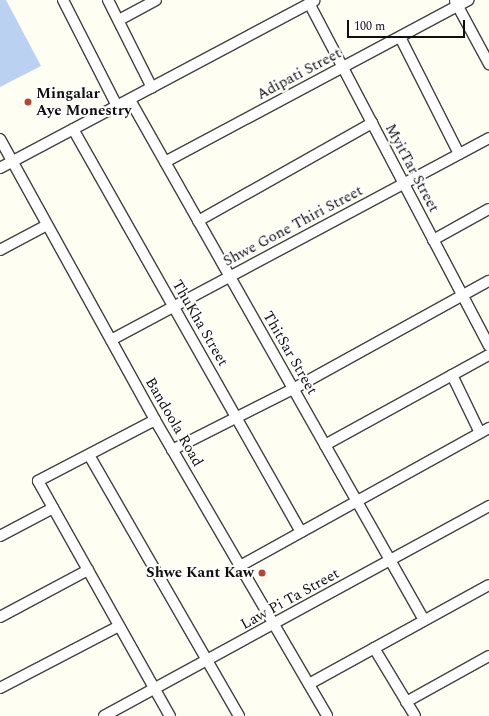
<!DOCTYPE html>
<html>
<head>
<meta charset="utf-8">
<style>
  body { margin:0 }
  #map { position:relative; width:489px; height:716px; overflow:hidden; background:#fefef2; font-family:Spectral,serif }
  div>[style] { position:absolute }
  .water>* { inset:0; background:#bad1f2 }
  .roads { filter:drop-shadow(1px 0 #424242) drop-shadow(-1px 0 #424242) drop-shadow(0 1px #424242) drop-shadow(0 -1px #424242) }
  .minor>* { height:10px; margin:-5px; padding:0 5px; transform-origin:5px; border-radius:5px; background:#fff }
  .dots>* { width:11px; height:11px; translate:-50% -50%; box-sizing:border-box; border:2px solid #fff; border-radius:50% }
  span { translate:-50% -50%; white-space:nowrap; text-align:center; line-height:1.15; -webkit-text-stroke:4px #fff; paint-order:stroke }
  .street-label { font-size:15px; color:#0f0f0f }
  .poi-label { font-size:15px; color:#0f0f0f; font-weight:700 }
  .left { translate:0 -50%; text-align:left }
  .right { translate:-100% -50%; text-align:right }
  .scale { position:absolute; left:347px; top:20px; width:118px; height:18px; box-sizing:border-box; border:2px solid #0f0f0f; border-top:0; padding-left:5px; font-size:12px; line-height:14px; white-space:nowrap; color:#0f0f0f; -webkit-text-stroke:3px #fff; paint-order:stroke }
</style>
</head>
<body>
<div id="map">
  <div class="water">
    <div style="clip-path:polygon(0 0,6px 0,41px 66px,0 87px)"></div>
  </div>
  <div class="roads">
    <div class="minor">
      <div style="left:63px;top:0;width:119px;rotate:63deg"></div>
      <div style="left:108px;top:0;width:98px;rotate:63.4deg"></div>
      <div style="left:455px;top:1px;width:72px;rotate:61.6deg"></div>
      <div style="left:309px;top:3px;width:387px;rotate:62.3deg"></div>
      <div style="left:119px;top:20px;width:42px;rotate:-28.4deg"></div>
      <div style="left:400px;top:37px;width:131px;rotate:63.2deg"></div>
      <div style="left:130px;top:100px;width:597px;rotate:60.52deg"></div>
      <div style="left:73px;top:129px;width:463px;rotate:60.5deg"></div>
      <div style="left:0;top:139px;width:321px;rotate:61.1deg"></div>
      <div style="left:155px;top:420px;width:342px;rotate:59.8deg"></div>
      <div style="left:165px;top:162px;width:344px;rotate:-28.1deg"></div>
      <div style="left:0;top:168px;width:356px;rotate:-28deg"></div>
      <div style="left:198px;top:221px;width:200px;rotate:-29.4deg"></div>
      <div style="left:433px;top:240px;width:64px;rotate:-29deg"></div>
      <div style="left:0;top:250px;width:53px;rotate:-28deg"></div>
      <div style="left:111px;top:340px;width:429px;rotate:-28.1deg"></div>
      <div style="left:452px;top:375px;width:64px;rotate:64.2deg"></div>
      <div style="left:155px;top:420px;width:132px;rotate:152.5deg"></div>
      <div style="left:38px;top:481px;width:270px;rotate:60.7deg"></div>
      <div style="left:325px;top:445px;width:187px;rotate:-28.8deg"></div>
      <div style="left:172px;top:450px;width:136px;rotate:-26.8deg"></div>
      <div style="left:293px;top:389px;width:224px;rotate:-28.9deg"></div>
      <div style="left:89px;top:455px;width:301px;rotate:60.1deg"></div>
      <div style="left:0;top:536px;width:60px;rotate:-27.8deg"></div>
      <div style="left:240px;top:566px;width:285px;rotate:-29deg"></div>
      <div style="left:0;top:617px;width:100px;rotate:-28.1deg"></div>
      <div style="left:374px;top:648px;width:79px;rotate:58.9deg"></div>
      <div style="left:309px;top:684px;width:205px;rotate:-28.8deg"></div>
      <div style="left:0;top:688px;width:134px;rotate:-27.5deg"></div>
      <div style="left:406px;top:702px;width:95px;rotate:-29deg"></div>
      <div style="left:104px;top:716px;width:439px;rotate:-28.6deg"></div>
    </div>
  </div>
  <div class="dots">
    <div style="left:28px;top:102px;background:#b7452f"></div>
    <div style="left:262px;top:573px;background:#b7452f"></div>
  </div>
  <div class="street-label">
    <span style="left:299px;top:74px;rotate:-28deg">Adipati Street</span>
    <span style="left:412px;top:168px;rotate:62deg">MyitTar Street</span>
    <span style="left:293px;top:226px;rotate:-28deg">Shwe Gone Thiri Street</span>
    <span style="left:200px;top:323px;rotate:60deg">ThuKha Street</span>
    <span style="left:290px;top:353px;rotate:60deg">ThitSar Street</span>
    <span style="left:174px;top:422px;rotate:60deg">Bandoola Road</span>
    <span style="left:290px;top:599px;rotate:-29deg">Law Pi Ta Street</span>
  </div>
  <div class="poi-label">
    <span class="left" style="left:36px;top:102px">Mingalar<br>Aye Monestry</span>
    <span class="right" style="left:254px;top:573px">Shwe Kant Kaw</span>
  </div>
  <div class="scale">100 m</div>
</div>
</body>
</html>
